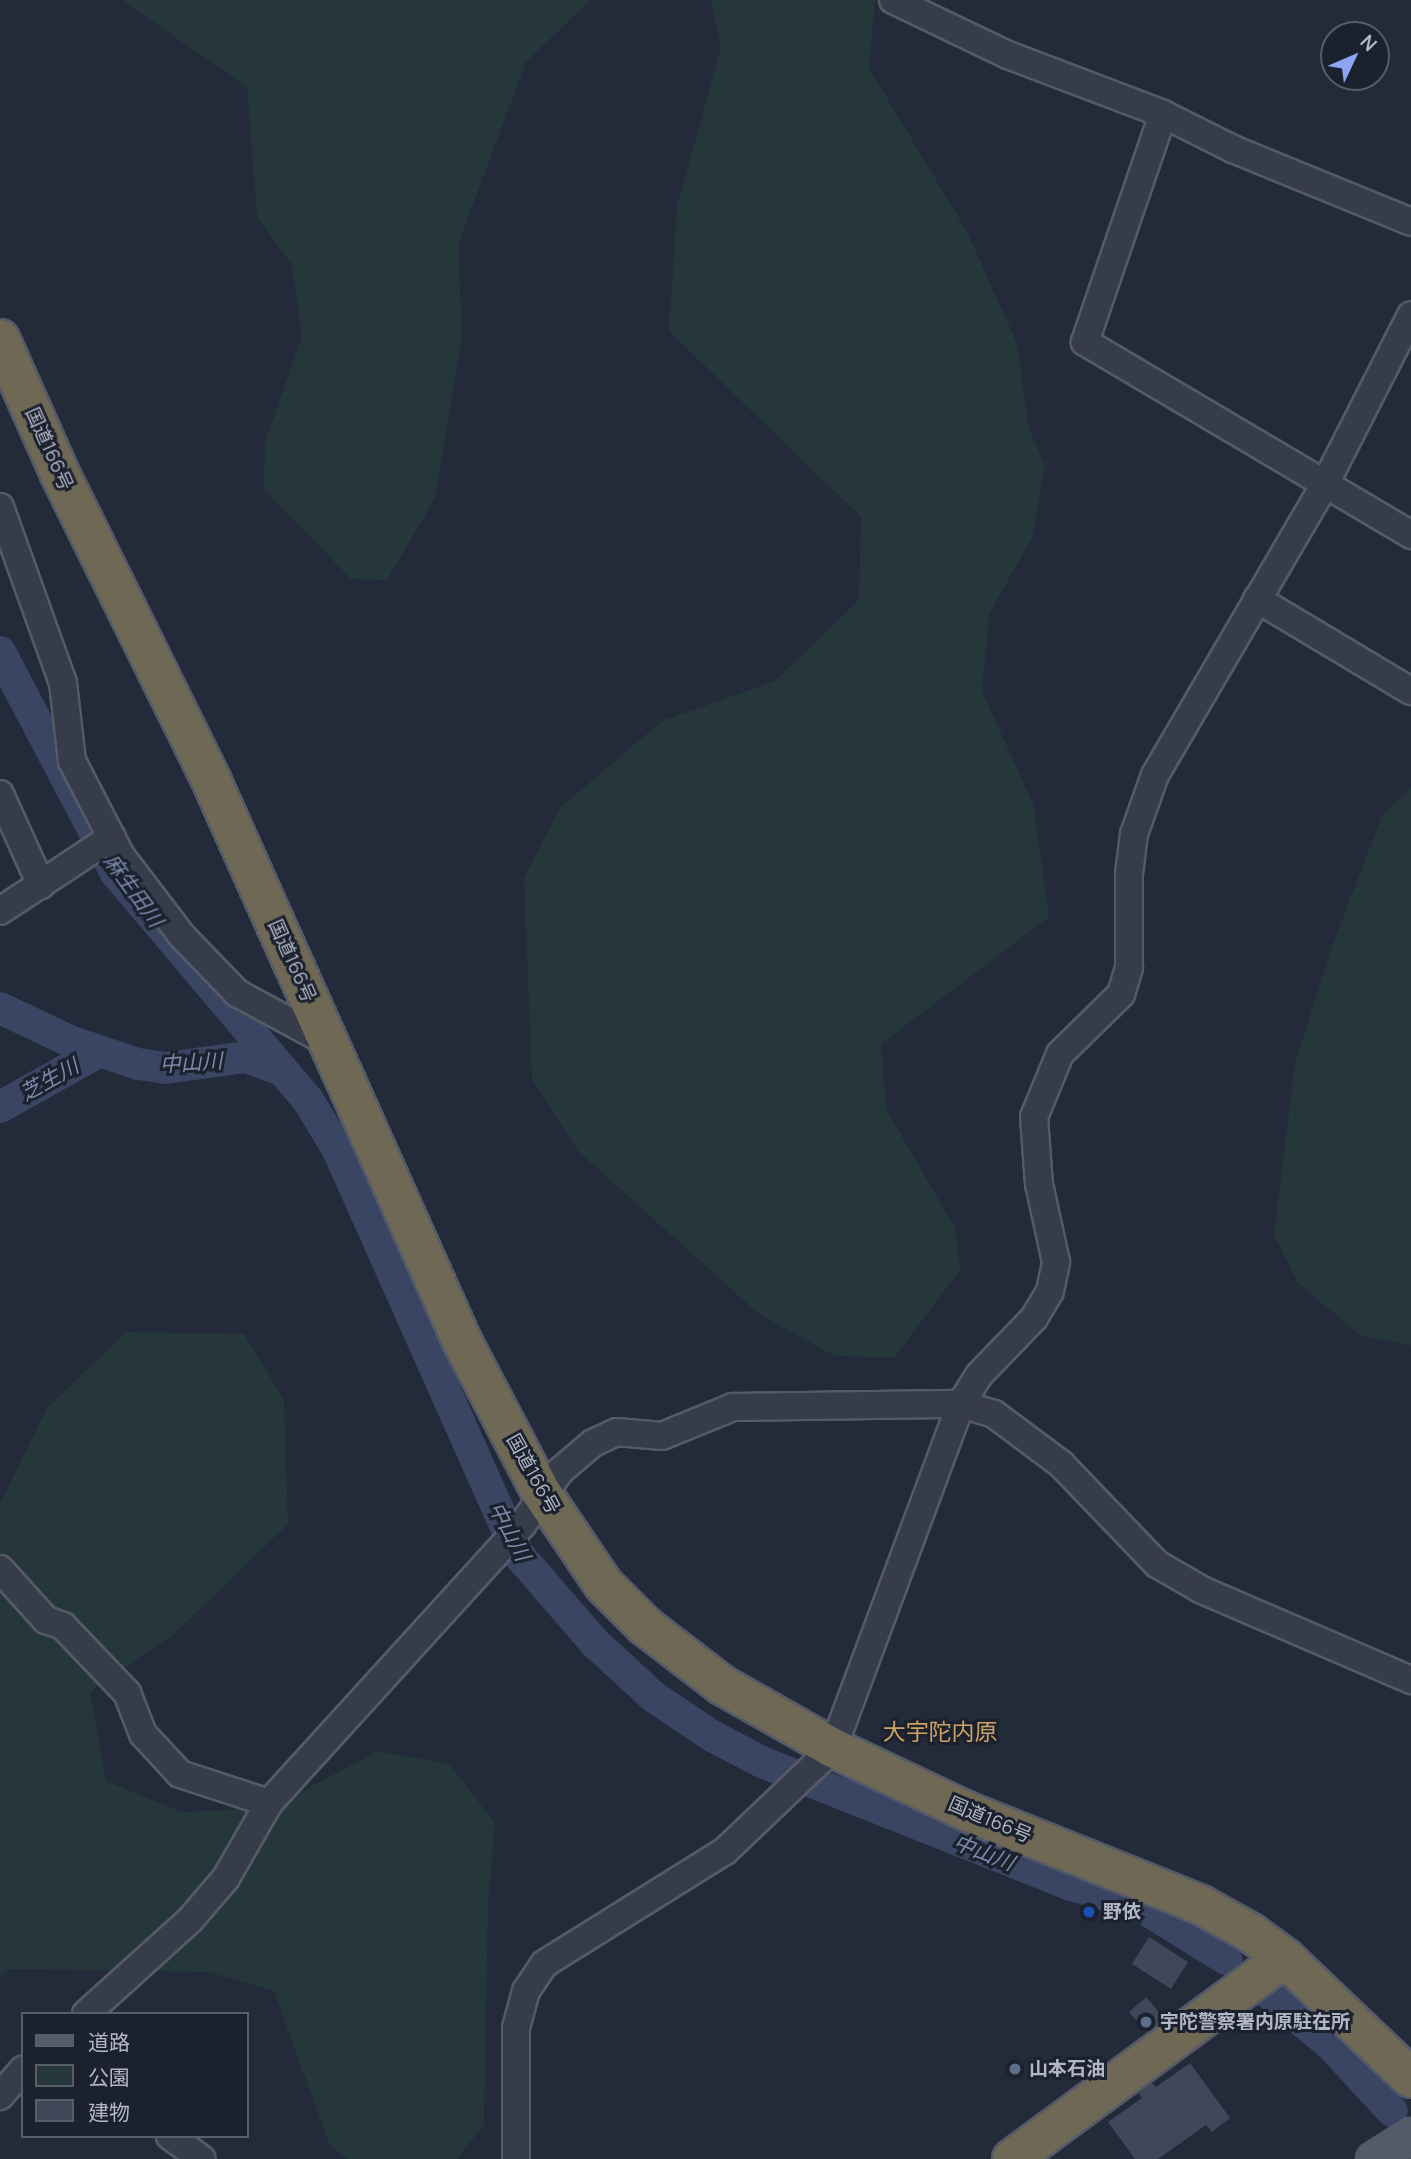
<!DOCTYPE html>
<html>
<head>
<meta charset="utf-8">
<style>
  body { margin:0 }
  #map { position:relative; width:1411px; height:2159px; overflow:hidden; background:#232a39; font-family:Manrope,"Noto Sans JP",sans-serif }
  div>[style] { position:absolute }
  .green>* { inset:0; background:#26373b }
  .river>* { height:32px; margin:-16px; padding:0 16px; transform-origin:16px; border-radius:16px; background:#394562 }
  .building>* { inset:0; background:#404759 }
  .roads { filter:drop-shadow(2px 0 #555a68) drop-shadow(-2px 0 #555a68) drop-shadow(0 2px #555a68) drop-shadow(0 -2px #555a68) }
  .minor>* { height:26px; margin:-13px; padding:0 13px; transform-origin:13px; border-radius:13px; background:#373c4a }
  .major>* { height:33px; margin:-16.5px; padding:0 16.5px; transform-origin:16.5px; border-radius:16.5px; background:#555b6a }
  .highway>* { height:38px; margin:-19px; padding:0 19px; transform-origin:19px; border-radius:19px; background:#6f6854 }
  .dots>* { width:19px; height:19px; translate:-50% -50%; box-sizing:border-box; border:4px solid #1c212e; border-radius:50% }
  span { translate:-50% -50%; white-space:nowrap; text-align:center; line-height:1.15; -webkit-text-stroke:6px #1c212e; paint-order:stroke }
  .street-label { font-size:19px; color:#b2b7c6 }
  .poi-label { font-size:19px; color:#b2b7c6; font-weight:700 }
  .left { translate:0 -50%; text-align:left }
  .water-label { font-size:21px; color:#7c8aac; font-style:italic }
  .quarter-label { font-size:23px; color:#cea165 }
  .legend { position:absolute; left:21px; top:2012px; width:228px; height:126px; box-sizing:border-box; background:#1c212e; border:2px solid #585d6b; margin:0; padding:9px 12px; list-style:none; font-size:21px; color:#b2b7c6 }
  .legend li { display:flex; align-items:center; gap:14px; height:35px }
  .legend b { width:35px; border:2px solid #585d6b }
  .north { position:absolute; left:1320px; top:21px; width:70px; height:70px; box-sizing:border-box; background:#1c212e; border:2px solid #585d6b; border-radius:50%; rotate:46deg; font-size:19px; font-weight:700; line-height:28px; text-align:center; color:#b2b7c6 }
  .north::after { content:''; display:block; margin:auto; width:24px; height:32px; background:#8ba5f2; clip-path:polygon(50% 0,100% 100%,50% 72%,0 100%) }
</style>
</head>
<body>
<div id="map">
  <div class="green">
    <div style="clip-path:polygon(122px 0,590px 0,526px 62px,458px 244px,462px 333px,435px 498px,387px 580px,351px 579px,264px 489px,265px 442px,302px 336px,292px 265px,257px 217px,247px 87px)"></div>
    <div style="clip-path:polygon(711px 0,875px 0,869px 68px,966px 230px,1017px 343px,1028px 426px,1045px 467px,1032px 538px,989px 614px,982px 691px,1033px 804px,1049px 917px,881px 1044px,886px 1109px,955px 1228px,960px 1270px,894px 1358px,835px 1356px,759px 1314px,578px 1151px,532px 1079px,524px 878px,560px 808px,662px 721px,775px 681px,859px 600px,861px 517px,669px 331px,677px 207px,721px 48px)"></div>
    <div style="clip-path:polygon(1411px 788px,1411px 1345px,1361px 1336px,1297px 1282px,1274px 1234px,1295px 1063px,1332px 946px,1382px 816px)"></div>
    <div style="clip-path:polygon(126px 1332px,244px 1334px,284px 1400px,288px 1524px,173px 1635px,90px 1692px,106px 1781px,182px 1812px,271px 1808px,378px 1751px,449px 1764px,495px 1823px,488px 1900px,484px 2125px,457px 2159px,348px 2159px,330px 2146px,274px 1991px,209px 1972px,8px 1969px,0 1977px,0 1504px,47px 1408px)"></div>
  </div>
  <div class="river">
    <div style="left:0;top:652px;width:250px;rotate:62.3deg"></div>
    <div style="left:116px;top:873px;width:297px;rotate:49.8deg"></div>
    <div style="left:308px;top:1100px;width:58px;rotate:59deg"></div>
    <div style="left:338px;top:1150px;width:442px;rotate:66deg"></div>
    <div style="left:518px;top:1554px;width:118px;rotate:49.1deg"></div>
    <div style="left:595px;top:1643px;width:80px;rotate:42.5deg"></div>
    <div style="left:654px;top:1697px;width:70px;rotate:33.9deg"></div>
    <div style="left:712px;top:1736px;width:56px;rotate:27.5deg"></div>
    <div style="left:762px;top:1762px;width:333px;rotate:21.7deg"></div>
    <div style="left:1071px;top:1885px;width:69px;rotate:16.1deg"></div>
    <div style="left:1137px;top:1904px;width:105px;rotate:31.7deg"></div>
    <div style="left:0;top:1008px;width:80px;rotate:25.3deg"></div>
    <div style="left:72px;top:1042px;width:70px;rotate:18.4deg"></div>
    <div style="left:138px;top:1064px;width:27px;rotate:8deg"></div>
    <div style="left:165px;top:1068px;width:82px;rotate:-7.7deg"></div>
    <div style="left:246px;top:1057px;width:35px;rotate:20deg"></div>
    <div style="left:0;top:1107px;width:112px;rotate:-29.3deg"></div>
    <div style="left:1272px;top:1996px;width:75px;rotate:39.6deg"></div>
    <div style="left:1330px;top:2044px;width:91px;rotate:47.2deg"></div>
  </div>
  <div class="building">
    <div style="clip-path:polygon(1149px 1937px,1188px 1962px,1171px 1989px,1132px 1964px)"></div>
    <div style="clip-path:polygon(1146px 1997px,1165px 2019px,1147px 2033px,1129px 2012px)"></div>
    <div style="clip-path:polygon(1190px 2063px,1230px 2118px,1212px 2132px,1206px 2125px,1158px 2159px,1135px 2159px,1108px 2122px,1142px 2098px,1139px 2093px,1152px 2083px,1156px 2087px)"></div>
  </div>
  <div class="roads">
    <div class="minor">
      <div style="left:893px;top:0;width:127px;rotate:25.6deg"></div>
      <div style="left:1008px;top:55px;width:166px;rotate:20.8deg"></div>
      <div style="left:1163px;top:114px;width:80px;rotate:26.6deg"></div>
      <div style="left:1235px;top:150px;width:190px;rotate:22.2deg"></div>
      <div style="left:1163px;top:114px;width:241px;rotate:108.9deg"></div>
      <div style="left:1085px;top:342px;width:379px;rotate:30.6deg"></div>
      <div style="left:0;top:507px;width:187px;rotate:70.3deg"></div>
      <div style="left:63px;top:683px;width:79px;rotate:83.4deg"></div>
      <div style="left:72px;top:761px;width:107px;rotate:62.7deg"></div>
      <div style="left:121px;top:856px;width:102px;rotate:52.6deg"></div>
      <div style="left:183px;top:937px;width:78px;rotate:46deg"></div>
      <div style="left:237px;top:993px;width:105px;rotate:28.5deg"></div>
      <div style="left:1257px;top:599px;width:179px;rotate:30.9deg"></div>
      <div style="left:0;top:794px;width:100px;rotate:65.7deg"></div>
      <div style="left:0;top:911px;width:134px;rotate:-33.5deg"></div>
      <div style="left:0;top:1569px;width:69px;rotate:48deg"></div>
      <div style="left:46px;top:1620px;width:18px;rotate:19deg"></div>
      <div style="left:63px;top:1626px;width:93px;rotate:46.3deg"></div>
      <div style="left:127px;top:1693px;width:44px;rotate:68.7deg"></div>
      <div style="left:143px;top:1734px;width:54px;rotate:47.2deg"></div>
      <div style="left:180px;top:1774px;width:94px;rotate:18deg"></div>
      <div style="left:86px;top:2014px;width:140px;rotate:-42.1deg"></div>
      <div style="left:190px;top:1920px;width:55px;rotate:-49.4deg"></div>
      <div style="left:226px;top:1878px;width:86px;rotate:-60.2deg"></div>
      <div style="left:269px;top:1803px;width:376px;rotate:-47.7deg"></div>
      <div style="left:522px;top:1525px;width:66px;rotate:-54.9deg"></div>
      <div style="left:560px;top:1471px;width:43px;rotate:-40.3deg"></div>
      <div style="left:593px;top:1443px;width:26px;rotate:-25deg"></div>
      <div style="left:617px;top:1432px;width:45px;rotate:5.1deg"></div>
      <div style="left:662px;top:1436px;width:77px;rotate:-22.2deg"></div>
      <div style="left:733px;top:1407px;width:228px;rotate:-0.8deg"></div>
      <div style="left:961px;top:1404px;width:34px;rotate:17deg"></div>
      <div style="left:994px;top:1414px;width:84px;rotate:36.7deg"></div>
      <div style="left:1061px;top:1464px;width:139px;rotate:46.2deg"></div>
      <div style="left:1157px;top:1564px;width:52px;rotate:30deg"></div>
      <div style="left:1202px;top:1590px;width:228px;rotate:23.3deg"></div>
      <div style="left:0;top:2096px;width:35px;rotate:-49deg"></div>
      <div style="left:170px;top:2136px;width:39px;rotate:36deg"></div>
      <div style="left:516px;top:2159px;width:131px;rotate:-90deg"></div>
      <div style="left:516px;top:2028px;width:38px;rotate:-75deg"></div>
      <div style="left:526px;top:1991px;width:32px;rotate:-56deg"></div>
      <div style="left:544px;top:1964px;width:213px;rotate:-32deg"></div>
      <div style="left:725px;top:1851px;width:149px;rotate:-43.6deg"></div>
      <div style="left:833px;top:1748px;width:367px;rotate:-69.6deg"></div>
      <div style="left:961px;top:1404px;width:34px;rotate:-58deg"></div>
      <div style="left:979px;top:1375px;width:79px;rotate:-46deg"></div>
      <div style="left:1034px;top:1318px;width:31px;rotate:-59deg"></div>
      <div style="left:1050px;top:1291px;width:30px;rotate:-78deg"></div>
      <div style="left:1056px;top:1262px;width:80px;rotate:-102.3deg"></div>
      <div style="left:1039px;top:1184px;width:67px;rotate:-94.3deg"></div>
      <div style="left:1034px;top:1117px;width:68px;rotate:-67.6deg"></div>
      <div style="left:1060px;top:1054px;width:86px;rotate:-44.5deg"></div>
      <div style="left:1121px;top:994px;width:28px;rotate:-73deg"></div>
      <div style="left:1129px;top:967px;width:93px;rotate:-90deg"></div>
      <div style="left:1129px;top:874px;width:40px;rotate:-82.9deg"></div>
      <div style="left:1134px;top:834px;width:63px;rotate:-70.4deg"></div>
      <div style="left:1155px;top:775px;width:339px;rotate:-59.7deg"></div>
      <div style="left:1326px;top:482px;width:187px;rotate:-63deg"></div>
    </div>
    <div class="major">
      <div style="left:1373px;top:2159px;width:45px;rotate:-32.3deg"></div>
    </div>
    <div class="highway">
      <div style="left:0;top:339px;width:148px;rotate:66deg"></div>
      <div style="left:60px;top:474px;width:343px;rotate:63.7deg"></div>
      <div style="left:212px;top:782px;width:612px;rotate:65.9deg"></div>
      <div style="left:462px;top:1341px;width:170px;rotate:62.4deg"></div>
      <div style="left:541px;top:1492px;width:112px;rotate:55.9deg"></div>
      <div style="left:604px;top:1585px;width:58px;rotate:45deg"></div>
      <div style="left:645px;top:1626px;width:97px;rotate:37.5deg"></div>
      <div style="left:722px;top:1685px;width:128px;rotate:29.6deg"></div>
      <div style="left:833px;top:1748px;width:147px;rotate:25.3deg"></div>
      <div style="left:966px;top:1811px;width:253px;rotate:21.8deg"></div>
      <div style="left:1201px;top:1905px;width:57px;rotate:29.2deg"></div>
      <div style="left:1251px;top:1933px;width:42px;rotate:36.3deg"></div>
      <div style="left:1285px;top:1958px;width:174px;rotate:43.6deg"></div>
      <div style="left:1012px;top:2159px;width:339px;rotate:-36.4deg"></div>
    </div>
  </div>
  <div class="dots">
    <div style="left:1089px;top:1912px;background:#1a4fb4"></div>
    <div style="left:1146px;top:2022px;background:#5c6f8a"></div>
    <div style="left:1015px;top:2069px;background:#5c6f8a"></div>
  </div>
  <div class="street-label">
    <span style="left:49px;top:449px;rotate:66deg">国道166号</span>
    <span style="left:292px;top:961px;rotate:66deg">国道166号</span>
    <span style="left:533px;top:1474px;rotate:61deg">国道166号</span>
    <span style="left:990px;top:1820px;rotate:23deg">国道166号</span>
  </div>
  <div class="poi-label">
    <span class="left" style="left:1103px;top:1912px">野依</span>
    <span class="left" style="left:1160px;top:2022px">宇陀警察署内原駐在所</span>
    <span class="left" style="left:1029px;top:2069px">山本石油</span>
  </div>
  <div class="water-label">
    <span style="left:134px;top:890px;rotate:54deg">麻生田川</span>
    <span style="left:191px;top:1062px;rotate:-4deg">中山川</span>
    <span style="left:49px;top:1079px;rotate:-29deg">芝生川</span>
    <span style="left:510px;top:1531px;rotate:62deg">中山川</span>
    <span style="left:984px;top:1852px;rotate:21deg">中山川</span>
  </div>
  <div class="quarter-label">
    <span style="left:940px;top:1731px">大宇陀内原</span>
  </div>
  <ul class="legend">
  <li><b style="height:9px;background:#555b6a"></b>道路</li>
  <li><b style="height:19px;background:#26373b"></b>公園</li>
  <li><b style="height:19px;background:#404759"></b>建物</li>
  </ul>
  <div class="north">N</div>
</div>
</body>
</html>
